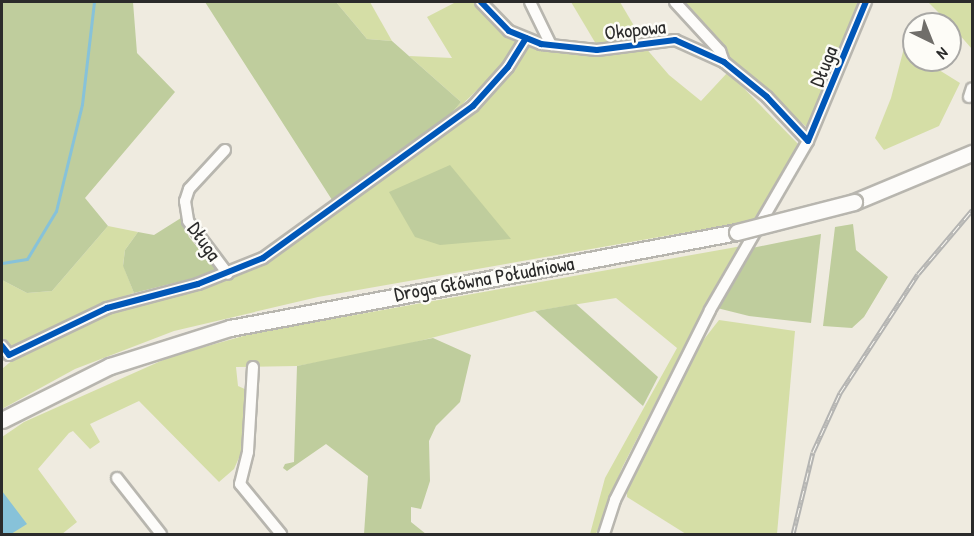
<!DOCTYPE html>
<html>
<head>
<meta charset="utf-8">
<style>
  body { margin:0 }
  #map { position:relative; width:974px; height:536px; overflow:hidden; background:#efebe0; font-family:"Patrick Hand",sans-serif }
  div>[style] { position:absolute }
  .green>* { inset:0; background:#d5dea6 }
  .forest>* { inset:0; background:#bfcd9d }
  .water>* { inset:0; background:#87c2d9 }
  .stream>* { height:3px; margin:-1.5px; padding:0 1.5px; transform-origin:1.5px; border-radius:1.5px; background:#87c2d9 }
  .roads { filter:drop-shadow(2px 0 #b8b6af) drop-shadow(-2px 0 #b8b6af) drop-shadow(0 2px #b8b6af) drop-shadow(0 -2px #b8b6af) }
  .minor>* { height:10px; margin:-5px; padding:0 5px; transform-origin:5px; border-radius:5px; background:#fdfcfa }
  .secondary>* { height:15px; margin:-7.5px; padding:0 7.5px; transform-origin:7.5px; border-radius:7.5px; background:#fdfcfa }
  .rail>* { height:5px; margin-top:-2.5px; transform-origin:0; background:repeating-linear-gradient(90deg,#fdfcf7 0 9px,#b4b4b2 0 18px); box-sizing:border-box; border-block:2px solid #b4b4b2 }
  .bridges { filter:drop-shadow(2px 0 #b8b6af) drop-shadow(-2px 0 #b8b6af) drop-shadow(0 2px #b8b6af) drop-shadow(0 -2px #b8b6af) }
  .secondary-bridge>* { height:15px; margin:-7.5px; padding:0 7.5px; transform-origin:7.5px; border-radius:7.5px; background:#fdfcfa }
  .cycleway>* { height:6px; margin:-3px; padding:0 3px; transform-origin:3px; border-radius:3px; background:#0057b8 }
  span { translate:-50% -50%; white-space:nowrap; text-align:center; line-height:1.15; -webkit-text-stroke:5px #fdfcf7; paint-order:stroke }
  .street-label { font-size:20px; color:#2b2b2b }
  .frame { position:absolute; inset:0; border:3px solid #2b2b2b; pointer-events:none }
  .north { position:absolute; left:902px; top:12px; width:60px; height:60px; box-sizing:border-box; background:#fdfcf7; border:2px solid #a9a8a5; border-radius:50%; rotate:137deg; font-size:16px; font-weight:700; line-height:24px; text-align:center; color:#2b2b2b }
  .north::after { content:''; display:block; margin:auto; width:21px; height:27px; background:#706e6a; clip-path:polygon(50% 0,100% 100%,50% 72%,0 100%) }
</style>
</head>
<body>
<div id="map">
  <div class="green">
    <div style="clip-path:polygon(336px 2px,370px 2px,392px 41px,367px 39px)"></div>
    <div style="clip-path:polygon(456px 2px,475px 2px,497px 29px,518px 42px,505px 63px,444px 122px,461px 102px,409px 56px,452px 58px,427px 17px)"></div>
    <div style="clip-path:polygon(571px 2px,620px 2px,640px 36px,596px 44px)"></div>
    <div style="clip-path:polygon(679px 2px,856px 2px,859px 6px,809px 129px,727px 61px)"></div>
    <div style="clip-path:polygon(928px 2px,972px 2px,972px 49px,950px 24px)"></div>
    <div style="clip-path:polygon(528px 45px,602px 57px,601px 54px,644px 46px,669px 75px,701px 101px,728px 72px,800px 146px,756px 220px,318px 297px,174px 331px,75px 369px,2px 409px,2px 369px,16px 357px,111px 311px,191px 292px,263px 264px,475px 111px,509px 75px)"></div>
    <div style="clip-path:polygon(904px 48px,914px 54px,914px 60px,923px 60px,960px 83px,939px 126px,884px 150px,875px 138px,891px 98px)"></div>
    <div style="clip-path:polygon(108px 226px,138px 232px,125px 250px,123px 265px,134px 293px,95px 306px,9px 350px,2px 341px,2px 280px,27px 293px,52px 291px)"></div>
    <div style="clip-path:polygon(742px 246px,699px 317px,622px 468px,596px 534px,590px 534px,605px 478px,677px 348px,616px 298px,535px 311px,381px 351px,297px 366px,236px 367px,238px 386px,247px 390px,242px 451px,234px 469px,219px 482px,139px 401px,90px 424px,100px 442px,90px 449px,73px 431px,69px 433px,38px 469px,77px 522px,62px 534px,2px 534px,2px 437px,24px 422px,172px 356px,254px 333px)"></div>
    <div style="clip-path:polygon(719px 320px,795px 331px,777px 534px,686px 534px,627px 497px,627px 487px,691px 356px)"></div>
  </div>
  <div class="forest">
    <div style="clip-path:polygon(2px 2px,133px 2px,137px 53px,175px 92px,85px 198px,108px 226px,52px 291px,27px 293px,2px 280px)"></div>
    <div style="clip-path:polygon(205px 2px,336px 2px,367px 39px,392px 41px,461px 102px,444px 122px,334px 203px)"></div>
    <div style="clip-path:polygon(450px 165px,511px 239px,440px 245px,415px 237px,389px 192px)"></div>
    <div style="clip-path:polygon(181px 218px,189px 237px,218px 272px,134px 293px,123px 266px,125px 250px,138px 232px,154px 235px)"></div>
    <div style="clip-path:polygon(853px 224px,856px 250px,888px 277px,864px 317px,852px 328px,823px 326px,835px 227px)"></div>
    <div style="clip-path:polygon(821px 234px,811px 323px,749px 316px,717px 308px,752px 248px)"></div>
    <div style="clip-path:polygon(576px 304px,658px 377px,643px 406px,535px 311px)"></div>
    <div style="clip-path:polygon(433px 338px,471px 355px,460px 402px,436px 426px,429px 441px,430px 481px,421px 509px,411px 507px,411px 522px,426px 534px,364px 534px,368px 476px,326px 444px,287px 471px,283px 468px,285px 464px,294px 462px,297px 366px)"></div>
  </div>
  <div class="water">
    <div style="clip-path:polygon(2px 491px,27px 524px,11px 534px,2px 534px)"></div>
  </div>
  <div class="stream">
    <div style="left:2px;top:263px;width:25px;rotate:-9deg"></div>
    <div style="left:27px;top:259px;width:56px;rotate:-58.9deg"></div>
    <div style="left:56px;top:211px;width:110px;rotate:-76.3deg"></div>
    <div style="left:82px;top:104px;width:103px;rotate:-83.3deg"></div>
  </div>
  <div class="roads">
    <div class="minor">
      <div style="left:481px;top:2px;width:40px;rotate:46deg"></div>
      <div style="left:509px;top:31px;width:35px;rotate:22deg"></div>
      <div style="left:541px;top:44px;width:56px;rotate:6.1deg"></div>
      <div style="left:597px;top:50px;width:79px;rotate:-7.3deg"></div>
      <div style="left:675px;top:40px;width:54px;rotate:24.2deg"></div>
      <div style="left:724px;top:62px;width:55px;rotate:39.1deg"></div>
      <div style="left:767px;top:97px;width:60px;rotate:47deg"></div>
      <div style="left:530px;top:2px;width:48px;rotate:64deg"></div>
      <div style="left:675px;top:2px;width:67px;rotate:47.4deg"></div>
      <div style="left:720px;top:51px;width:12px;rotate:70deg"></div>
      <div style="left:969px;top:97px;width:9px;rotate:-72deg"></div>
      <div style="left:225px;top:150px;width:53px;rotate:132.7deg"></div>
      <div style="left:189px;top:189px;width:13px;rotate:108deg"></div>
      <div style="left:185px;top:201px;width:20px;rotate:81deg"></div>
      <div style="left:188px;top:221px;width:66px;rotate:53deg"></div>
      <div style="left:2px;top:346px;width:11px;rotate:52deg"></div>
      <div style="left:9px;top:355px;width:109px;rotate:-25.6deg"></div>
      <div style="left:107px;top:308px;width:94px;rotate:-14.8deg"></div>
      <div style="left:198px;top:284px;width:70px;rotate:-21.8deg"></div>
      <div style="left:263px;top:258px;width:259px;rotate:-35.9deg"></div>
      <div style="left:473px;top:106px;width:52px;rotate:-48.1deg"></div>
      <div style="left:508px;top:67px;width:34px;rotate:-58deg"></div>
      <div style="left:253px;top:367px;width:85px;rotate:93.4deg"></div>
      <div style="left:248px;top:452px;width:33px;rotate:104deg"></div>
      <div style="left:240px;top:484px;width:65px;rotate:50.6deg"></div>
      <div style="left:117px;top:478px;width:71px;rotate:51.8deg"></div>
      <div style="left:604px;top:534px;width:36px;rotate:-72deg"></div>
      <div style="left:615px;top:500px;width:212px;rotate:-63.4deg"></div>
      <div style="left:710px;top:310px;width:195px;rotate:-59.9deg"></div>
      <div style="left:808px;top:141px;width:151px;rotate:-67.4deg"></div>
    </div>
    <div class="secondary">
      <div style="left:854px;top:202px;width:128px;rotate:-22.6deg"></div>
      <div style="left:2px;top:420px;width:121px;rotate:-26.6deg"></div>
      <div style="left:110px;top:366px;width:126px;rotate:-17.6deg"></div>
      <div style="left:230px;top:328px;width:516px;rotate:-10.72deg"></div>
    </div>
  </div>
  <div class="rail">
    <div style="left:793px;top:534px;width:84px;rotate:-76.3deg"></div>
    <div style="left:813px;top:452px;width:65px;rotate:-65.4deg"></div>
    <div style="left:840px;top:393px;width:142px;rotate:-56.8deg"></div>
    <div style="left:918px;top:274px;width:84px;rotate:-49.8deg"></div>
  </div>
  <div class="bridges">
    <div class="secondary-bridge">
      <div style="left:737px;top:232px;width:121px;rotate:-14.4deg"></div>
    </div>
  </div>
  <div class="cycleway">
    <div style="left:481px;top:2px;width:40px;rotate:46deg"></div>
    <div style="left:509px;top:31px;width:35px;rotate:22deg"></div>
    <div style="left:541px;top:44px;width:56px;rotate:6.1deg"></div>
    <div style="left:597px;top:50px;width:79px;rotate:-7.3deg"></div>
    <div style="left:675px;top:40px;width:54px;rotate:24.2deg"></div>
    <div style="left:724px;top:62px;width:55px;rotate:39.1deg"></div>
    <div style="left:767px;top:97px;width:60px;rotate:47deg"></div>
    <div style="left:808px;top:141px;width:151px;rotate:-67.4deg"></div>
    <div style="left:2px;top:346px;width:11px;rotate:52deg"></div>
    <div style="left:9px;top:355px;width:109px;rotate:-25.6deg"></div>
    <div style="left:107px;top:308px;width:94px;rotate:-14.8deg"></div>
    <div style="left:198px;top:284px;width:70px;rotate:-21.8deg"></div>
    <div style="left:263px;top:258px;width:259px;rotate:-35.9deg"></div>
    <div style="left:473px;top:106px;width:52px;rotate:-48.1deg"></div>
    <div style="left:508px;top:67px;width:34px;rotate:-58deg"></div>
  </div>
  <div class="street-label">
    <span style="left:635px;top:29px;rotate:-6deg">Okopowa</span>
    <span style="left:823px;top:66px;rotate:-68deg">Długa</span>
    <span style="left:205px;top:241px;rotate:55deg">Długa</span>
    <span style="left:484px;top:278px;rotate:-10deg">Droga Główna Południowa</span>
  </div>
  <div class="frame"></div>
  <div class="north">N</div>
</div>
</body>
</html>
